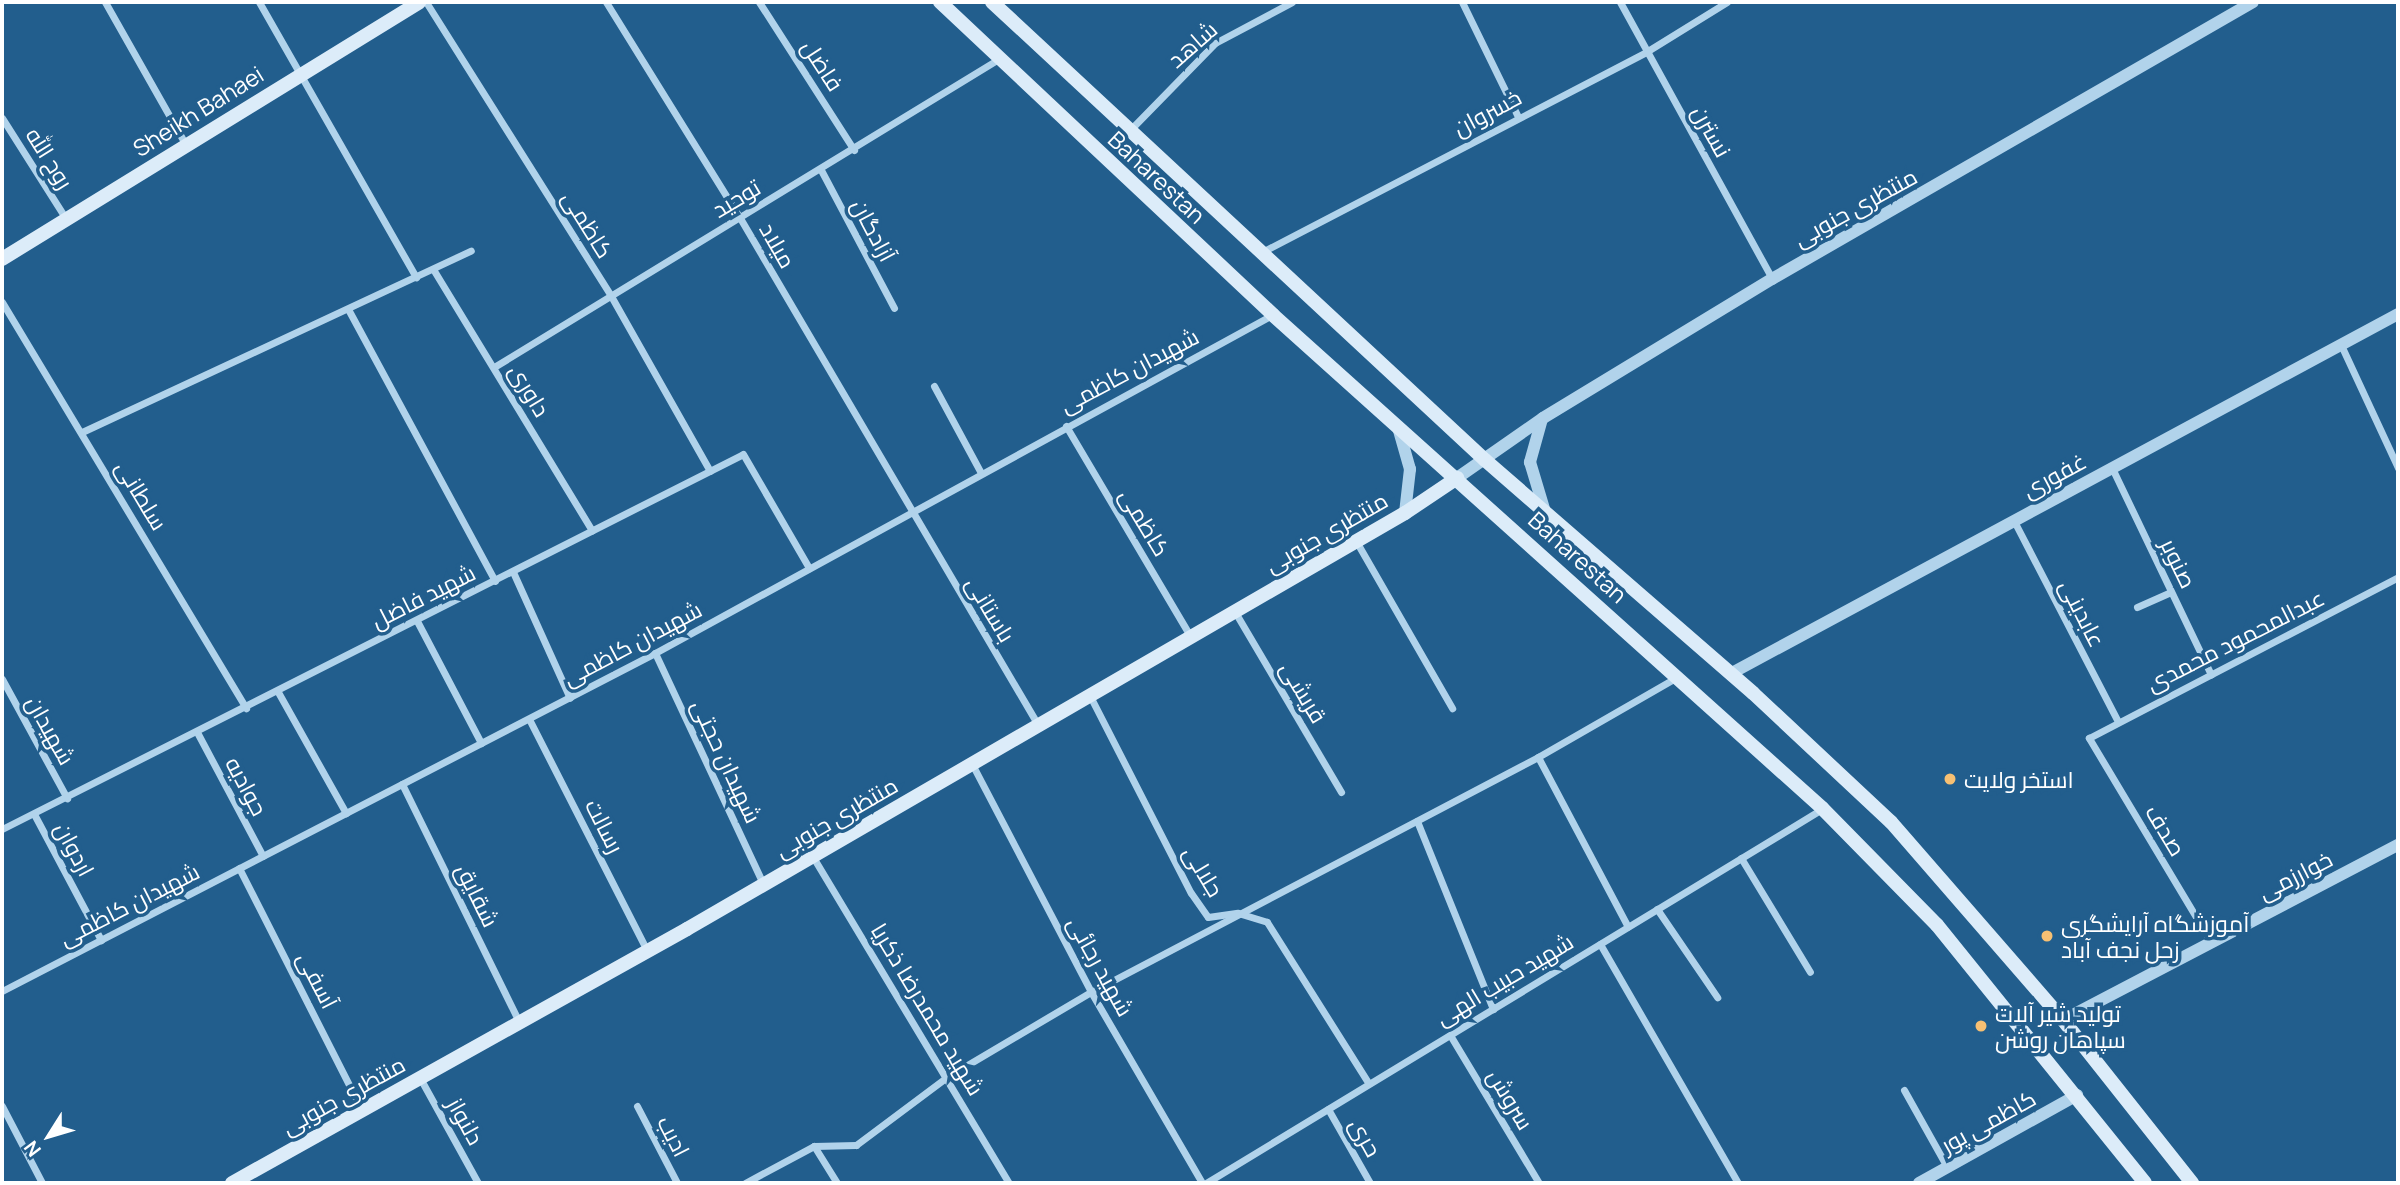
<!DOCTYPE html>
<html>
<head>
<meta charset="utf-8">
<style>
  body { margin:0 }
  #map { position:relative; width:2400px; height:1185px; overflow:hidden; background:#225e8d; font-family:Manrope,Cairo,sans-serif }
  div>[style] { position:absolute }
  .minor>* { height:7px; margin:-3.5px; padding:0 3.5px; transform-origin:3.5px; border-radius:3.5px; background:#b1d3eb }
  .tertiary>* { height:12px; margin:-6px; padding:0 6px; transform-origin:6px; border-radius:6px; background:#b1d3eb }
  .secondary>* { height:14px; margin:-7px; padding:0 7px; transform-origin:7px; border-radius:7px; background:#dcecf9 }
  .dots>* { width:19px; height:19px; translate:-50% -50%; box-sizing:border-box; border:4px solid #225e8d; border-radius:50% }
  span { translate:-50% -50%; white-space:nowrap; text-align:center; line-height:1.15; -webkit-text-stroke:7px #225e8d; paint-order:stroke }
  .street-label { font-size:23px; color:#fff }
  .poi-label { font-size:23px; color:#fff }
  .left { translate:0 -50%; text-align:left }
  .frame { position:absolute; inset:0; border:4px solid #fff; pointer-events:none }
  .north { position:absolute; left:14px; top:1101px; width:70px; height:70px; -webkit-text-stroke:5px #225e8d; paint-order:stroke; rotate:233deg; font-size:19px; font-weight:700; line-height:28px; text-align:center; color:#fff }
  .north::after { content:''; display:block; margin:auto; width:24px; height:32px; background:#fff; clip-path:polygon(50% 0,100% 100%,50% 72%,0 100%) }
</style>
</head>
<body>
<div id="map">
  <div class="minor">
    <div style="left:105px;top:2px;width:164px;rotate:60.5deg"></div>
    <div style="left:259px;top:2px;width:317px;rotate:60.3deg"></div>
    <div style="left:426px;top:2px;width:347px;rotate:57.8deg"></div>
    <div style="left:611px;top:296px;width:201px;rotate:60.5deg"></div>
    <div style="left:606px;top:2px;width:254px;rotate:58.2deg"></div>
    <div style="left:740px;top:218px;width:588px;rotate:59.55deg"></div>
    <div style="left:759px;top:2px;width:176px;rotate:57.3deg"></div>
    <div style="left:1462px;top:2px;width:128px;rotate:64deg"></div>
    <div style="left:1620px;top:2px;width:316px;rotate:61.2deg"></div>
    <div style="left:2px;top:118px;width:120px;rotate:57.6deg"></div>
    <div style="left:1130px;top:130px;width:122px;rotate:-45.7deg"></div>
    <div style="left:1215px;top:43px;width:87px;rotate:-28deg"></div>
    <div style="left:821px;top:170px;width:156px;rotate:62.1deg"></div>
    <div style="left:1262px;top:252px;width:433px;rotate:-27.5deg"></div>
    <div style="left:1646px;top:52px;width:95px;rotate:-31.7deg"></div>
    <div style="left:433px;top:269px;width:306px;rotate:58.7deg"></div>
    <div style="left:2px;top:302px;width:474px;rotate:59deg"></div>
    <div style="left:348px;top:309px;width:309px;rotate:61.6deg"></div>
    <div style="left:2341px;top:345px;width:136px;rotate:65.1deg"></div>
    <div style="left:494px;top:367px;width:589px;rotate:-31.4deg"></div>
    <div style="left:934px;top:386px;width:99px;rotate:61.6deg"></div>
    <div style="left:1066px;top:426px;width:245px;rotate:59.4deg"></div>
    <div style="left:82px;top:432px;width:429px;rotate:-25deg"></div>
    <div style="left:2112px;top:468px;width:229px;rotate:64.4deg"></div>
    <div style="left:2014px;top:521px;width:226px;rotate:62.6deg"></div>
    <div style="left:1356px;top:541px;width:193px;rotate:60.1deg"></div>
    <div style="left:513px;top:572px;width:138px;rotate:65.7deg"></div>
    <div style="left:2137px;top:607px;width:37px;rotate:-24deg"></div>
    <div style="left:1235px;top:612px;width:209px;rotate:59.5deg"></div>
    <div style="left:417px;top:621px;width:138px;rotate:62.3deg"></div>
    <div style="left:655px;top:653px;width:255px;rotate:64.9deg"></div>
    <div style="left:2px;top:679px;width:136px;rotate:61.4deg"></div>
    <div style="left:278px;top:692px;width:139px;rotate:60.7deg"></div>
    <div style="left:1090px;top:696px;width:221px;rotate:62.9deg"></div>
    <div style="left:1191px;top:893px;width:29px;rotate:55deg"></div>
    <div style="left:1208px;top:917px;width:30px;rotate:-8deg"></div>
    <div style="left:1238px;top:913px;width:30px;rotate:17deg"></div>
    <div style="left:1267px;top:922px;width:191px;rotate:57.8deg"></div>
    <div style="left:529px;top:719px;width:260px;rotate:63deg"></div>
    <div style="left:198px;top:734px;width:138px;rotate:62deg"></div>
    <div style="left:1538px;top:757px;width:192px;rotate:62.1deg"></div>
    <div style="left:972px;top:764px;width:257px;rotate:62.4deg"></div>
    <div style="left:1091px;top:992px;width:221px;rotate:59.8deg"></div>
    <div style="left:402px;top:784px;width:265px;rotate:63.8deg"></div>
    <div style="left:34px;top:814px;width:143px;rotate:62deg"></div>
    <div style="left:1417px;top:821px;width:203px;rotate:68deg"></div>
    <div style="left:2px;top:829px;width:830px;rotate:-26.84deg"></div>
    <div style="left:743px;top:454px;width:132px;rotate:59.9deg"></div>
    <div style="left:813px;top:857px;width:380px;rotate:59deg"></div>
    <div style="left:1741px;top:858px;width:133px;rotate:58.8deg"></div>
    <div style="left:239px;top:868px;width:271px;rotate:63.1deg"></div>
    <div style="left:1657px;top:909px;width:107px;rotate:55.7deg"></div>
    <div style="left:2211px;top:942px;width:238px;rotate:-120.9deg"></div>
    <div style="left:2089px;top:738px;width:348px;rotate:-27.5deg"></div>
    <div style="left:1600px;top:944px;width:276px;rotate:60deg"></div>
    <div style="left:2px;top:991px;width:735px;rotate:-27.37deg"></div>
    <div style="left:655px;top:653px;width:704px;rotate:-28.71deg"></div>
    <div style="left:1450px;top:1035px;width:173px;rotate:59deg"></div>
    <div style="left:420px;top:1078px;width:120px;rotate:61.1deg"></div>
    <div style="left:1904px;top:1090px;width:88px;rotate:60.8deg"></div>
    <div style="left:2px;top:1106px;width:87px;rotate:62.5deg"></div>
    <div style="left:637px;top:1106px;width:87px;rotate:62.5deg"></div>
    <div style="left:1328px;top:1109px;width:85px;rotate:60.4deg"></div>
    <div style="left:814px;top:1146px;width:44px;rotate:58.1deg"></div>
    <div style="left:745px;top:1183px;width:78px;rotate:-28.2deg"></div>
    <div style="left:814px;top:1146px;width:42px;rotate:-1.4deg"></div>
    <div style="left:856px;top:1145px;width:114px;rotate:-36.8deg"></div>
    <div style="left:947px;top:1077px;width:167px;rotate:-30.6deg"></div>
    <div style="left:1091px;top:992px;width:505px;rotate:-27.73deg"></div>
    <div style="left:1538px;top:757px;width:160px;rotate:-29.9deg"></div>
    <div style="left:1206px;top:1183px;width:721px;rotate:-31.26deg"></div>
  </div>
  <div class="tertiary">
    <div style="left:1542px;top:419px;width:45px;rotate:105.6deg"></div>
    <div style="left:1530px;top:462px;width:52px;rotate:73.3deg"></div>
    <div style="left:1398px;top:427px;width:44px;rotate:74.1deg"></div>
    <div style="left:1410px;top:469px;width:44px;rotate:96.5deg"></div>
    <div style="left:1457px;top:478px;width:105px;rotate:-34.9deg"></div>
    <div style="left:1543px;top:418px;width:268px;rotate:-31.3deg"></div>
    <div style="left:1772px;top:279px;width:555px;rotate:-29.94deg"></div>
    <div style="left:1730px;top:674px;width:759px;rotate:-28.32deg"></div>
    <div style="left:2063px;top:1020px;width:378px;rotate:-27.6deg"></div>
    <div style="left:1919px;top:1183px;width:181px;rotate:-29.1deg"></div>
  </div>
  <div class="secondary">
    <div style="left:940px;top:2px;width:457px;rotate:43.2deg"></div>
    <div style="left:1273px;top:315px;width:738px;rotate:41.92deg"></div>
    <div style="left:1822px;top:808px;width:164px;rotate:45.5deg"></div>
    <div style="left:1937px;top:925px;width:331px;rotate:51.1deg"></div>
    <div style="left:992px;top:2px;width:673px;rotate:42.89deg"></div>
    <div style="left:1485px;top:460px;width:355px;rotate:41deg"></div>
    <div style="left:1753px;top:693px;width:189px;rotate:43.1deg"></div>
    <div style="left:1891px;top:822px;width:262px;rotate:49deg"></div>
    <div style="left:2063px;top:1020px;width:208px;rotate:51.6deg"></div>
    <div style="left:2px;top:259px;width:490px;rotate:-31.6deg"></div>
    <div style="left:232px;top:1183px;width:521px;rotate:-29.17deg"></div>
    <div style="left:687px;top:929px;width:830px;rotate:-30.09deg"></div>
    <div style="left:1405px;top:513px;width:63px;rotate:-33.9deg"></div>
  </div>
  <div class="dots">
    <div style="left:1950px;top:779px;background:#f7c073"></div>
    <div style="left:2047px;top:936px;background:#f7c073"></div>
    <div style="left:1981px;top:1026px;background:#f7c073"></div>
  </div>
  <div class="street-label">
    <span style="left:1192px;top:44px;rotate:-41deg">شاهد</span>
    <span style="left:823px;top:65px;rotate:57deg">فاضل</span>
    <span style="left:198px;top:111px;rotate:-32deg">Sheikh Bahaei</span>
    <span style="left:1487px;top:112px;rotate:-28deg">خسروان</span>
    <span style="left:1712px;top:131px;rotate:61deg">نسترن</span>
    <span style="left:50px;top:158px;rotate:58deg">روح الله</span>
    <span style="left:1157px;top:177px;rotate:43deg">Baharestan</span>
    <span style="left:736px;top:198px;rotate:-31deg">توحید</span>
    <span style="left:1855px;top:207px;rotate:-29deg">منتظری جنوبی</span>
    <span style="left:588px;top:224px;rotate:58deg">کاظمی</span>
    <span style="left:874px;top:230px;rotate:62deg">آزادگان</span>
    <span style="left:778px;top:245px;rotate:60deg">میلاد</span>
    <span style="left:1129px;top:370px;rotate:-28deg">شهیدان کاظمی</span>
    <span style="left:530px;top:390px;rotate:59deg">داوری</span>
    <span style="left:2054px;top:475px;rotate:-28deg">غفوری</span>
    <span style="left:142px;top:495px;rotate:59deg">سلطانی</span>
    <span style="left:1145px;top:522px;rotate:59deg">کاظمی</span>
    <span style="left:1326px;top:532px;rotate:-30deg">منتظری جنوبی</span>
    <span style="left:1578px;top:557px;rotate:42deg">Baharestan</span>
    <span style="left:2179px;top:563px;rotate:64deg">صنوبر</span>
    <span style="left:423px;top:596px;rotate:-27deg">شهید فاضل</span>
    <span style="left:991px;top:609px;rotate:59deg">باستانی</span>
    <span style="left:2083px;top:613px;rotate:63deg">عابدینی</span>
    <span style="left:2235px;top:640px;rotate:-27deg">عبدالمحمود محمدی</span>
    <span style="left:632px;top:643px;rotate:-28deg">شهیدان کاظمی</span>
    <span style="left:1304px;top:692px;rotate:59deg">قریشی</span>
    <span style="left:51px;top:730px;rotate:61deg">شهیدان</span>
    <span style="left:727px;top:761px;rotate:65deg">شهیدان حجتی</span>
    <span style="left:247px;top:786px;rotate:62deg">جوادیه</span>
    <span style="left:836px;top:817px;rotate:-30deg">منتظری جنوبی</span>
    <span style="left:605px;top:826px;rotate:63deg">رسالت</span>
    <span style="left:2166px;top:830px;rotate:59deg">صدف</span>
    <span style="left:75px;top:849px;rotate:62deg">اردوان</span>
    <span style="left:1204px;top:871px;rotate:59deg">جلالی</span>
    <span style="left:2295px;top:875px;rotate:-27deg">خوارزمی</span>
    <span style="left:478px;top:895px;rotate:64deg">شقایق</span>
    <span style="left:129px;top:904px;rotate:-27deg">شهیدان کاظمی</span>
    <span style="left:1101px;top:966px;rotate:61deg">شهید رجائی</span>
    <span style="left:1504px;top:979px;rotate:-31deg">شهید حبیب الهی</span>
    <span style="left:318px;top:980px;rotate:63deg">آسفی</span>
    <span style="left:928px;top:1009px;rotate:59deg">شهید محمدرضا ذکریا</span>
    <span style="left:343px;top:1095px;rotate:-29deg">منتظری جنوبی</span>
    <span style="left:1511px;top:1099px;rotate:59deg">سروش</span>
    <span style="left:466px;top:1121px;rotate:61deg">دلنواز</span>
    <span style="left:1988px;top:1121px;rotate:-29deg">کاظمی پور</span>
    <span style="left:674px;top:1136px;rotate:63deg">ادیب</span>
    <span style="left:1366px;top:1137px;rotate:61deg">حری</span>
  </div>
  <div class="poi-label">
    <span class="left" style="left:1964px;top:779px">استخر ولایت</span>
    <span class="left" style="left:2061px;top:936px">آموزشگاه آرایشگری<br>زحل نجف آباد</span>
    <span class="left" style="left:1995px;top:1026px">تولید شیر آلات<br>سپاهان روشن</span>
  </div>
  <div class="frame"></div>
  <div class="north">N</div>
</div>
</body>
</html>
